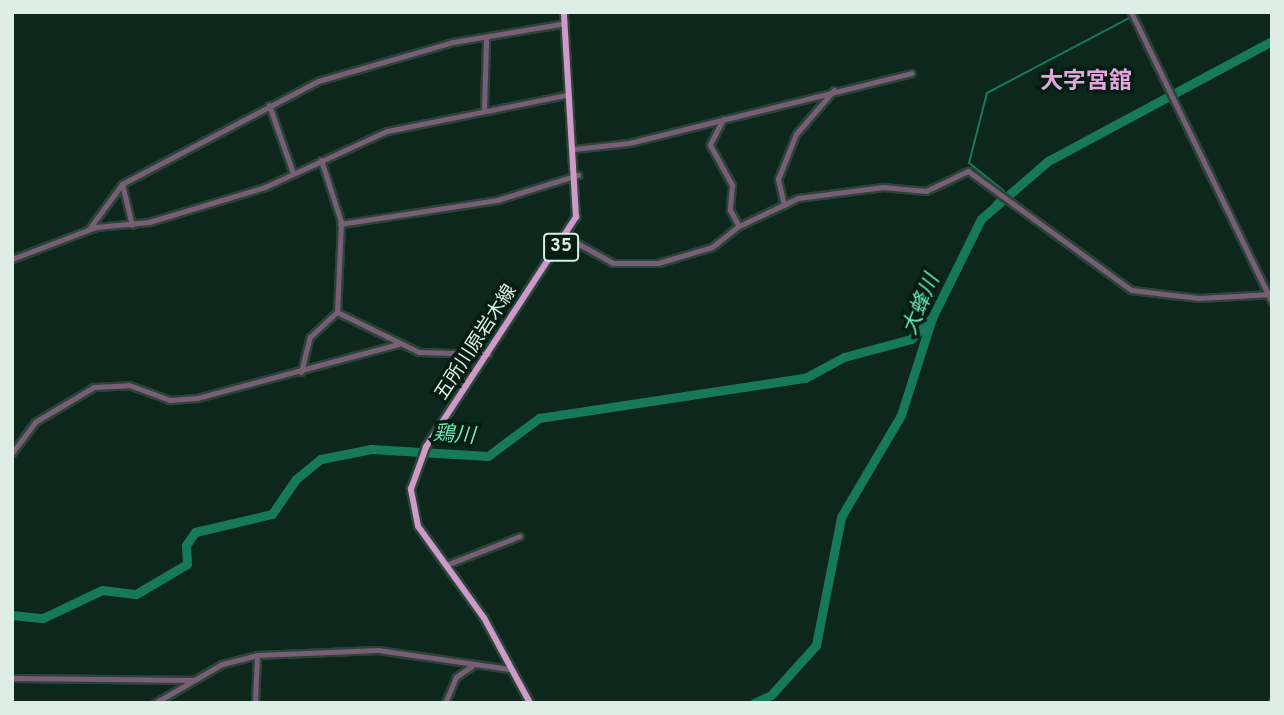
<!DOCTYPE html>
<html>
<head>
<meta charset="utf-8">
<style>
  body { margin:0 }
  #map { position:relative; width:1284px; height:715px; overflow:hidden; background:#0e271d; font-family:Overpass,"Noto Sans JP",sans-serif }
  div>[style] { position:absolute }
  .stream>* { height:2px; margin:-1px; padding:0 1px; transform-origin:1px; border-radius:1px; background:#167a5a }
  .river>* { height:9px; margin:-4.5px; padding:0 4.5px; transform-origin:4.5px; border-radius:4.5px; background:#167a5a }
  .roads { filter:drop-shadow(2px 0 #2b4339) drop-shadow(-2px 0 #2b4339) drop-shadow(0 2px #2b4339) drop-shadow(0 -2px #2b4339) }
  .minor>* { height:5px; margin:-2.5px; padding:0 2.5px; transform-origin:2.5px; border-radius:2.5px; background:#775e74 }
  .major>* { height:6px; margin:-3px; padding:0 3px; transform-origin:3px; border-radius:3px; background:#ce9bc8 }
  span { translate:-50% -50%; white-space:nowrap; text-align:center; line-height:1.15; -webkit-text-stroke:7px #041e14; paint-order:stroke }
  .shield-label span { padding:2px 5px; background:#041e14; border:2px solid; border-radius:5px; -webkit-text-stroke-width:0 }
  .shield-label { font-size:18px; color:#deede6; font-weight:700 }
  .street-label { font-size:19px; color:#deede6 }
  .water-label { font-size:21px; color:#6eeaba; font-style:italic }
  .quarter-label { font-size:23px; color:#e3a7dc; font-weight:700 }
  .frame { position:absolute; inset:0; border:14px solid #deede6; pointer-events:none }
</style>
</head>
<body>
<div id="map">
  <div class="stream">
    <div style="left:1137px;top:14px;width:4px;rotate:-34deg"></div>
    <div style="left:992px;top:206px;width:19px;rotate:-51deg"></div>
    <div style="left:1004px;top:191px;width:45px;rotate:-141.3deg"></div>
    <div style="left:969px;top:163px;width:72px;rotate:-75.6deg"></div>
    <div style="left:987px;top:93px;width:161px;rotate:-27.8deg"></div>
  </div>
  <div class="river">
    <div style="left:12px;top:615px;width:31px;rotate:6deg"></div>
    <div style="left:43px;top:618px;width:65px;rotate:-25.4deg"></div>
    <div style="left:102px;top:590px;width:34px;rotate:7deg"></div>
    <div style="left:136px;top:594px;width:59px;rotate:-30.5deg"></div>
    <div style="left:187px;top:564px;width:19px;rotate:-93deg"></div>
    <div style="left:186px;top:545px;width:16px;rotate:-55deg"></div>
    <div style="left:195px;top:532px;width:79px;rotate:-13.2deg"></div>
    <div style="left:272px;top:514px;width:42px;rotate:-55.6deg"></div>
    <div style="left:296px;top:479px;width:32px;rotate:-39deg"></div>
    <div style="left:321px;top:459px;width:51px;rotate:-11.3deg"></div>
    <div style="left:371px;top:449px;width:117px;rotate:3.4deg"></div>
    <div style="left:488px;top:456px;width:64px;rotate:-36.7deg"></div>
    <div style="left:539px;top:418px;width:269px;rotate:-8.6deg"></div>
    <div style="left:805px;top:378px;width:44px;rotate:-28.3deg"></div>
    <div style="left:844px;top:357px;width:69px;rotate:-15deg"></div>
    <div style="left:911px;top:339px;width:30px;rotate:-45deg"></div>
    <div style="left:754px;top:703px;width:19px;rotate:-25deg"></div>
    <div style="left:771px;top:695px;width:67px;rotate:-48deg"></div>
    <div style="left:816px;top:645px;width:130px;rotate:-78.9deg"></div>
    <div style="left:841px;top:517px;width:118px;rotate:-59.5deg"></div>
    <div style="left:901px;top:415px;width:102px;rotate:-72.3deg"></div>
    <div style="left:932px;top:318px;width:110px;rotate:-63.7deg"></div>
    <div style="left:981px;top:219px;width:89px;rotate:-40.9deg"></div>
    <div style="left:1048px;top:161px;width:254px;rotate:-28.2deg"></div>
  </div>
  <div class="roads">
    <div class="minor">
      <div style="left:1131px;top:12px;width:322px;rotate:64.1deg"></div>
      <div style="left:269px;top:105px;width:72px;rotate:70.6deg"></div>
      <div style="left:484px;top:109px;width:69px;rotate:-88.3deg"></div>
      <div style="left:723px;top:119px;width:29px;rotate:117deg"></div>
      <div style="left:710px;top:145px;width:46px;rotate:61.2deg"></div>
      <div style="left:732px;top:185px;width:25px;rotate:95deg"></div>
      <div style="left:730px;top:210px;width:18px;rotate:61deg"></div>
      <div style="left:574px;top:149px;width:55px;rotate:-6.2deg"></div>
      <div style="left:629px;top:143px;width:291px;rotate:-13.9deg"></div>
      <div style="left:321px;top:160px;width:65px;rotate:72.1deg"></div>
      <div style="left:341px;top:222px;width:90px;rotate:92.5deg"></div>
      <div style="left:122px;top:184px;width:42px;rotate:76.3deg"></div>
      <div style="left:784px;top:205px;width:27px;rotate:-103deg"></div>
      <div style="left:778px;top:179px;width:48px;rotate:-68.2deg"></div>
      <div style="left:796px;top:134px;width:58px;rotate:-49.2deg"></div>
      <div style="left:340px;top:224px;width:159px;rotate:-8.7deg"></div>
      <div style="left:497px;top:200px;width:85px;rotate:-17.2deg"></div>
      <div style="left:89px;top:229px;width:56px;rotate:-53.7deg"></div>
      <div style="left:122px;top:184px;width:221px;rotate:-27.7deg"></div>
      <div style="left:318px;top:81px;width:141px;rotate:-16.1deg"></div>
      <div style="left:453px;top:42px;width:109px;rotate:-9.5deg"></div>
      <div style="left:568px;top:238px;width:51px;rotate:29.1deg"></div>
      <div style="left:613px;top:263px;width:45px"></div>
      <div style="left:658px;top:263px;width:56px;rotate:-16.5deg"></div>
      <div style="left:712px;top:247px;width:34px;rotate:-38deg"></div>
      <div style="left:739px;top:226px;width:65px;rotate:-25.4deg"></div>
      <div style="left:798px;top:198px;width:86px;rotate:-7.4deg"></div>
      <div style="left:883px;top:187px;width:43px;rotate:5.3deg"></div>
      <div style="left:926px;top:191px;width:47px;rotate:-25.5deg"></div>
      <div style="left:968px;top:171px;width:202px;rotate:36.1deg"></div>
      <div style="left:1131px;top:290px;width:68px;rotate:6.7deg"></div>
      <div style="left:1199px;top:298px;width:73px;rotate:-3.1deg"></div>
      <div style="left:12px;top:259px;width:90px;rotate:-20.9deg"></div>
      <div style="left:96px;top:227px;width:53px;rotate:-5.4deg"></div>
      <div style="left:149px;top:222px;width:121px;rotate:-16.8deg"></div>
      <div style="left:265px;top:187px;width:134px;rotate:-24.7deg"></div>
      <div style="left:387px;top:131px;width:183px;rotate:-11.4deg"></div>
      <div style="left:337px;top:312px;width:91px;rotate:26deg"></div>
      <div style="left:419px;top:352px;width:69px;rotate:1.7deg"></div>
      <div style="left:301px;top:372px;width:36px;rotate:-76deg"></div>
      <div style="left:310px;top:337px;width:37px;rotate:-43deg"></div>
      <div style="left:12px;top:453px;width:39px;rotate:-53deg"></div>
      <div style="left:35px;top:422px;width:69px;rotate:-30.7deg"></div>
      <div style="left:94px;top:387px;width:35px;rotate:-3deg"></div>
      <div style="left:129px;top:385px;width:44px;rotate:20.1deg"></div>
      <div style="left:170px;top:400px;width:27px;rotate:-4deg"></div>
      <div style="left:197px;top:398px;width:208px;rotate:-15deg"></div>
      <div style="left:446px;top:565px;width:79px;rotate:-21.4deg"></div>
      <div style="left:12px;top:678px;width:182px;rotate:0.6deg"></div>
      <div style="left:155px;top:703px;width:78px;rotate:-30.2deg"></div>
      <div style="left:222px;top:664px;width:36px;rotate:-14deg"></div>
      <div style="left:257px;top:655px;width:121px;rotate:-2.4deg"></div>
      <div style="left:378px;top:650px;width:133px;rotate:8.2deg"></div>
      <div style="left:255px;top:703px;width:48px;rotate:-87.6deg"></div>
      <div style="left:445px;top:703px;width:28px;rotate:-67deg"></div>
      <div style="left:456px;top:677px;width:19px;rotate:-35deg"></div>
      <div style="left:1272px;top:703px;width:1px;rotate:-90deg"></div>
    </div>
    <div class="major">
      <div style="left:530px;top:703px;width:97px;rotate:-118.4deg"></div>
      <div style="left:484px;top:618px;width:113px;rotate:-125.7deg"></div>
      <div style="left:418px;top:526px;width:38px;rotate:-101deg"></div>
      <div style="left:411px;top:489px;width:45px;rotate:-70.3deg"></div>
      <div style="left:426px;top:447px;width:275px;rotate:-56.9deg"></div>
      <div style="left:576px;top:217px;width:205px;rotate:-93.4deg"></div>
    </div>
  </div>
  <div class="shield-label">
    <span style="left:561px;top:247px">35</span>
  </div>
  <div class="street-label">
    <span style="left:477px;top:343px;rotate:-57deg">五所川原岩木線</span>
  </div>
  <div class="water-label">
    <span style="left:922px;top:305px;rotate:-67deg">大蜂川</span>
    <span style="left:454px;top:436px;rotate:4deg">鶏川</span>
  </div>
  <div class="quarter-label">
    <span style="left:1086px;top:83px">大字宮舘</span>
  </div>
  <div class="frame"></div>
</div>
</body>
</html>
